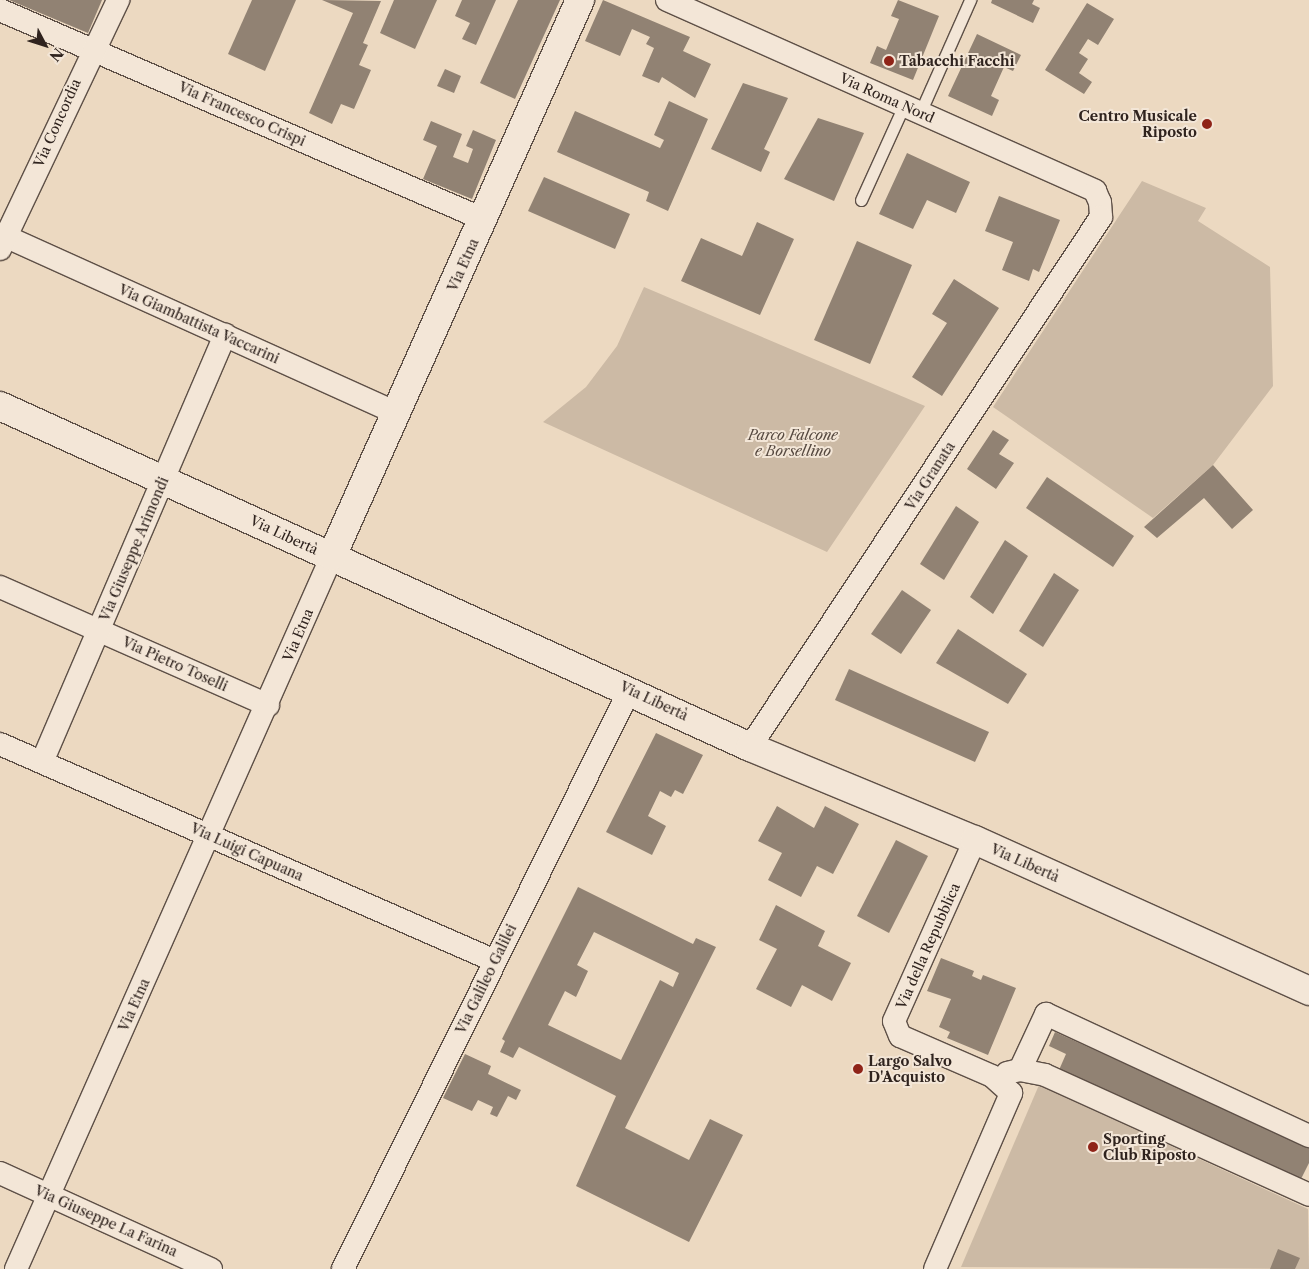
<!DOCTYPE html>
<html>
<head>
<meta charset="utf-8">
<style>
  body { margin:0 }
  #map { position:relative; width:1309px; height:1269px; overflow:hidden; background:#ecd9c1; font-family:"Libre Caslon Text",serif }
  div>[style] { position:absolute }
  .green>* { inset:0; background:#ccbaa5 }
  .building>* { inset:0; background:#918273 }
  .roads { filter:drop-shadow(1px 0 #5e5047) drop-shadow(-1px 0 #5e5047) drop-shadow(0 1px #5e5047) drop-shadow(0 -1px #5e5047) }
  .lane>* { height:11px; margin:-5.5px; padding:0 5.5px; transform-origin:5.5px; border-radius:5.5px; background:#f3e6d7 }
  .street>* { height:22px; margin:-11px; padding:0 11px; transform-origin:11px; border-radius:11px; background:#f3e6d7 }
  .secondary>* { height:28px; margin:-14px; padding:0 14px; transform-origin:14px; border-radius:14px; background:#f3e6d7 }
  .dots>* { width:14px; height:14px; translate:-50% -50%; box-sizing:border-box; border:2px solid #f3e6d7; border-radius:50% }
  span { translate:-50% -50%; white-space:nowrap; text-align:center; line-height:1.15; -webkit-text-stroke:4px #f3e6d7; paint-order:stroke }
  .poi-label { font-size:14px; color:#2f231e; font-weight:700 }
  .left { translate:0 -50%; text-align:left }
  .right { translate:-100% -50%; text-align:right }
  .street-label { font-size:14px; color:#2f231e }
  .park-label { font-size:14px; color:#564940; font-style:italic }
  .north { position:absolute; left:20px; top:20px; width:50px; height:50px; -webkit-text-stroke:4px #f3e6d7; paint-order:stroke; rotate:130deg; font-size:14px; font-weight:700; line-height:20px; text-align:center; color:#2f231e }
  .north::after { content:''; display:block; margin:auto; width:18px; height:22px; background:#2f231e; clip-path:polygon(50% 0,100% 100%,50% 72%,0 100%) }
</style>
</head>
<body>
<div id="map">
  <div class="green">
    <div style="clip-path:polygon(1142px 181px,1206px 208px,1198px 221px,1270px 267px,1273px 386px,1213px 465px,1153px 518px,993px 407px)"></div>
    <div style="clip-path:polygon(644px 287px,925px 406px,827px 552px,543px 422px,586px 387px,617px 346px)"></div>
    <div style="clip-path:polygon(1039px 1085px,1308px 1209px,1309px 1269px,961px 1267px)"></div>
  </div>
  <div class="building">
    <div style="clip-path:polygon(9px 0,102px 0,88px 33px)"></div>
    <div style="clip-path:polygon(252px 0,296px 0,265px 71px,228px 54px)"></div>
    <div style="clip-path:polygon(322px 0,381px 1px,363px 43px,368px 45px,359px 65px,371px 70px,354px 109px,341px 104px,332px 124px,309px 113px,353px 13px)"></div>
    <div style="clip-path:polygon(394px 0,437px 0,415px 49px,380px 33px)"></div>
    <div style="clip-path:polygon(462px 0,496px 0,476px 45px,462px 39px,470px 23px,455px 16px)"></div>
    <div style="clip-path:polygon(518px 0,560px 0,515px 99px,480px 83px)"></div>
    <div style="clip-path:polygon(603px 0,690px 37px,683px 51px,711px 64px,695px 98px,662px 77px,659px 83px,642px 76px,654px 48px,646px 44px,650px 37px,632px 29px,620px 56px,585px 41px)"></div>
    <div style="clip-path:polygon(898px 0,939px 16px,913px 80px,870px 63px,877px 46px,886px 50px,899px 19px,891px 16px)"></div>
    <div style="clip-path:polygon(992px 0,1034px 0,1032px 4px,1040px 8px,1033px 23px,991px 3px)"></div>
    <div style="clip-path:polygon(1087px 3px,1114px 19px,1098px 45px,1088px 39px,1079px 53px,1088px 59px,1079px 73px,1092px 82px,1084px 94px,1045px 70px)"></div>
    <div style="clip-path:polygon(977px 34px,1021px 55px,1013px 71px,1004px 67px,991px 96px,999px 100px,992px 116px,948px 96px)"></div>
    <div style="clip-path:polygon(445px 69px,461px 76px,454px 93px,437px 86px)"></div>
    <div style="clip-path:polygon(743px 83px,788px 98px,764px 149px,770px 152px,761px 172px,711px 149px)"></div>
    <div style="clip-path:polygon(669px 101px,708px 119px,668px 211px,646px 201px,649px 192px,557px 152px,575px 111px,660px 148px,664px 140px,654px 135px)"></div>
    <div style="clip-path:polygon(818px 118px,864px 133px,834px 201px,784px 179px)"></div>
    <div style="clip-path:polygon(431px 121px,462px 134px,453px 157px,468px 163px,473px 149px,466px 146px,473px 130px,496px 140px,472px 199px,423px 179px,437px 146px,423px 140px)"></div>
    <div style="clip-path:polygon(907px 153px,970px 182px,956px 213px,927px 200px,913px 229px,879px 214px)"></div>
    <div style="clip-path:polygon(544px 177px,630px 214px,615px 249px,528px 211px)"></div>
    <div style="clip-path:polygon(999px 196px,1060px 220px,1039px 272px,1033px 269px,1029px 281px,1002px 270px,1013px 242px,985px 231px)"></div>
    <div style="clip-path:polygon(757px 222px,794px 239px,760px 315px,681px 281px,701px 238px,742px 256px)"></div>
    <div style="clip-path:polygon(857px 241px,912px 265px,870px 364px,814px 340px)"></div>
    <div style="clip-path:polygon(954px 279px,999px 308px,942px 396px,912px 377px,947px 323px,932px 314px)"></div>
    <div style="clip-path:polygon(993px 430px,1009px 440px,999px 454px,1014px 463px,996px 489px,967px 469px)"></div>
    <div style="clip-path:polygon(1213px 465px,1253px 510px,1232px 529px,1204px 498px,1157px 538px,1144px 527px)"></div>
    <div style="clip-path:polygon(1047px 477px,1134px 536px,1113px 567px,1026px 508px)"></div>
    <div style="clip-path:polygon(956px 506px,979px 522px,944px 580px,920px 564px)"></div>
    <div style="clip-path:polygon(1005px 540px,1028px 556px,993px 614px,970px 597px)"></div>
    <div style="clip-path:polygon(1054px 573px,1079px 590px,1043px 647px,1019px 631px)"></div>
    <div style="clip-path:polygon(902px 590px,931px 610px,901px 654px,871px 634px)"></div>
    <div style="clip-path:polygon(958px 629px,1027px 674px,1008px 704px,936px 663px)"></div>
    <div style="clip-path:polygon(849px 669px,989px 732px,975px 762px,835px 700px)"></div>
    <div style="clip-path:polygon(656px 733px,703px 755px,683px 794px,675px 790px,671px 797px,660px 791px,648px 816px,666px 826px,652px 855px,606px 832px)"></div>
    <div style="clip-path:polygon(777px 806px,814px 828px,825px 806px,859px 824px,833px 874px,817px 866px,801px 897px,768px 880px,782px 853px,758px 841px)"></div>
    <div style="clip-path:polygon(896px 840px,928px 856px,889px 933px,857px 916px)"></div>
    <div style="clip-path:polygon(evenodd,578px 887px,693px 944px,696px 938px,716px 947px,625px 1128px,689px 1160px,710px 1119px,743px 1135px,689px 1242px,576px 1186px,616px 1096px,519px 1047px,513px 1058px,500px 1052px,505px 1041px,502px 1039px,578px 887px,594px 932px,679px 973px,673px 987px,660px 980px,621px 1060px,548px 1025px,565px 991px,576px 997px,588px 971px,577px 965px,594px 932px)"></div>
    <div style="clip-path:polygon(776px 905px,825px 931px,818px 946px,851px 963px,832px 1001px,802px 985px,791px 1007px,756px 989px,777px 949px,759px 940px)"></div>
    <div style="clip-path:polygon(941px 958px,974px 971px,972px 976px,981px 980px,983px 975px,1016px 988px,988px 1055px,947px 1038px,950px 1032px,939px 1027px,951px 999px,927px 991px)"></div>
    <div style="clip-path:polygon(1055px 1032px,1309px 1147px,1309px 1163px,1301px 1179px,1059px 1070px,1066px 1054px,1049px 1046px)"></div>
    <div style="clip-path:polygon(465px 1054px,491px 1066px,488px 1074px,521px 1090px,516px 1100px,508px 1096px,497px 1117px,490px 1114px,493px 1107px,478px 1100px,472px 1111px,443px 1098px)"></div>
    <div style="clip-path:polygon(1278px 1249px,1300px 1258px,1295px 1269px,1270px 1269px)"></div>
  </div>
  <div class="roads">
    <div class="lane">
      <div style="left:920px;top:113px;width:124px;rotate:-66.1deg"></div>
      <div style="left:861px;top:200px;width:104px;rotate:-65.6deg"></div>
    </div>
    <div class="street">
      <div style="left:667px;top:0;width:469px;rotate:24deg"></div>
      <div style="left:1095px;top:191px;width:12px;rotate:66deg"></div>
      <div style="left:1100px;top:202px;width:15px;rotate:86deg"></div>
      <div style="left:1101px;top:217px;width:636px;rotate:123.52deg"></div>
      <div style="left:0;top:10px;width:526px;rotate:23.4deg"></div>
      <div style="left:0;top:234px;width:437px;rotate:24.3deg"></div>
      <div style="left:0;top:249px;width:276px;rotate:-64.6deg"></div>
      <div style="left:0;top:587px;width:293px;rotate:23.8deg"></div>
      <div style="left:0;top:744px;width:540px;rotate:23.67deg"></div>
      <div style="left:42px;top:762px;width:465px;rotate:-66.8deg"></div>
      <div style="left:1020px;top:1070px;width:62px;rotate:-65.1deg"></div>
      <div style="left:1046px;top:1014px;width:290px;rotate:24.9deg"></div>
      <div style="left:1007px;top:1073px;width:13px;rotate:-13deg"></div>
      <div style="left:1020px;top:1070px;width:25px;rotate:11deg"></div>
      <div style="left:1045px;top:1075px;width:290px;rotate:24.4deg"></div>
      <div style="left:0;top:1173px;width:232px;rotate:24.5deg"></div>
      <div style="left:16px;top:1269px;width:780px;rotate:-66.1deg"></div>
      <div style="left:343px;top:1269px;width:647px;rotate:-63.67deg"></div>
      <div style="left:935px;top:1269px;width:192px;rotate:-66.6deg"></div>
      <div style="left:1011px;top:1093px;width:25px;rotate:-138deg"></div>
      <div style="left:992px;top:1076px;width:100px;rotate:-156.5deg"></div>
      <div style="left:900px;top:1036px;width:16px;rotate:-112deg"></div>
      <div style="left:894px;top:1021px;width:198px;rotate:-65.9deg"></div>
    </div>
    <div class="secondary">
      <div style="left:0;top:406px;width:824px;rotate:24.45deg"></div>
      <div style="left:750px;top:747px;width:243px;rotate:22.5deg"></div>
      <div style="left:975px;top:840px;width:367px;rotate:24.3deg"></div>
      <div style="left:332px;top:556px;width:609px;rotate:-65.96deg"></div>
    </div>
  </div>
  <div class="dots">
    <div style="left:889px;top:61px;background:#8f2418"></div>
    <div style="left:1207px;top:124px;background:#8f2418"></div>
    <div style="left:858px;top:1069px;background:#8f2418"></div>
    <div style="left:1093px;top:1147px;background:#8f2418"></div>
  </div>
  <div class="poi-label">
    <span class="left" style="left:899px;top:61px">Tabacchi Facchi</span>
    <span class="right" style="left:1197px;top:124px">Centro Musicale<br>Riposto</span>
    <span class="left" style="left:868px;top:1069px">Largo Salvo<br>D'Acquisto</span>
    <span class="left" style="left:1103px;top:1147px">Sporting<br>Club Riposto</span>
  </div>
  <div class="street-label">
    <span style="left:887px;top:98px;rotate:24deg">Via Roma Nord</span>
    <span style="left:242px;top:114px;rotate:24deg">Via Francesco Crispi</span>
    <span style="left:57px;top:123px;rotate:-66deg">Via Concordia</span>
    <span style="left:463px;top:265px;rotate:-66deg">Via Etna</span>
    <span style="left:199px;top:324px;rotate:24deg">Via Giambattista Vaccarini</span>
    <span style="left:930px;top:476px;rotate:-57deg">Via Granata</span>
    <span style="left:284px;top:535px;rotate:25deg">Via Libertà</span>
    <span style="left:134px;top:549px;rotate:-67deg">Via Giuseppe Arimondi</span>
    <span style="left:298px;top:635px;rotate:-67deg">Via Etna</span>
    <span style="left:175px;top:664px;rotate:24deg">Via Pietro Toselli</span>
    <span style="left:654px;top:701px;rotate:25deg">Via Libertà</span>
    <span style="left:247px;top:852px;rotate:24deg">Via Luigi Capuana</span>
    <span style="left:1025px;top:863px;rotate:24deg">Via Libertà</span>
    <span style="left:928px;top:946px;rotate:-66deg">Via della Repubblica</span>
    <span style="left:486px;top:979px;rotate:-64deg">Via Galileo Galilei</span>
    <span style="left:134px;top:1005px;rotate:-66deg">Via Etna</span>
    <span style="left:106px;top:1221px;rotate:24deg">Via Giuseppe La Farina</span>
  </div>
  <div class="park-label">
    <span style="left:793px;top:443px">Parco Falcone<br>e Borsellino</span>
  </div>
  <div class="north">N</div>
</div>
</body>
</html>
